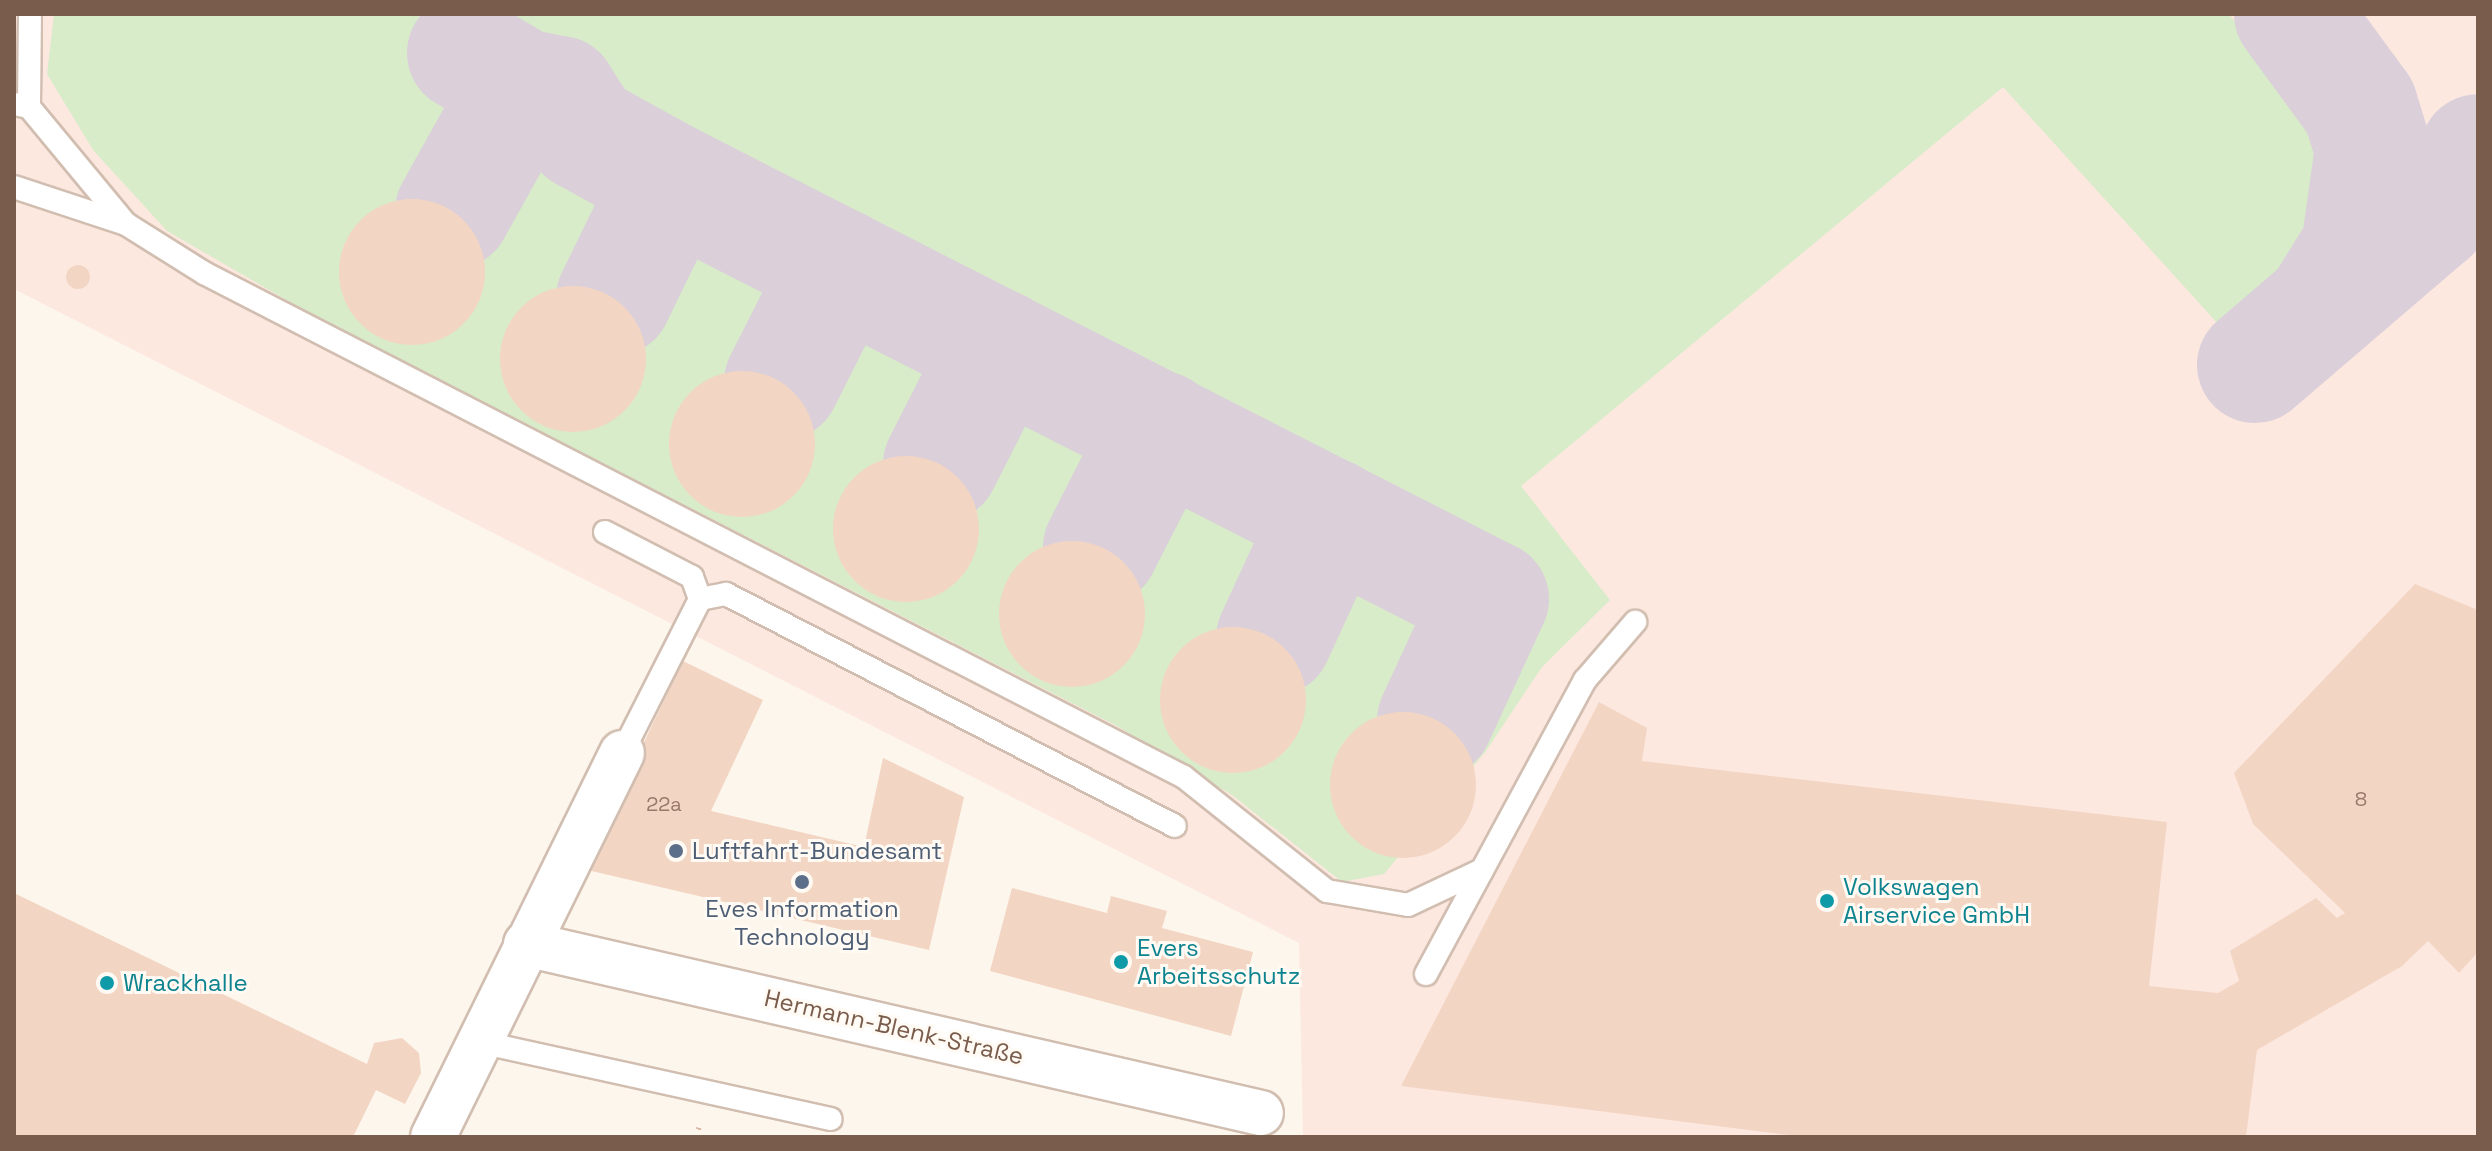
<!DOCTYPE html>
<html>
<head>
<meta charset="utf-8">
<style>
  body { margin:0 }
  #map { position:relative; width:2492px; height:1151px; overflow:hidden; background:#fdf6ec; font-family:"Space Grotesk",sans-serif }
  div>[style] { position:absolute }
  .commercial>* { inset:0; background:#fde8e0 }
  .green>* { inset:0; background:#d8ecc9 }
  .taxiway>* { height:116px; margin:-58px; padding:0 58px; transform-origin:58px; border-radius:58px; background:#dbcfda }
  .building>* { inset:0; background:#f3d5c3 }
  .round { border-radius:50% }
  .path>* { height:5px; margin-top:-2.5px; transform-origin:0; background:repeating-linear-gradient(90deg,#d9b8a5 0 2px,transparent 0 8px) }
  .roads { filter:drop-shadow(2px 0 #d1beb0) drop-shadow(-2px 0 #d1beb0) drop-shadow(0 2px #d1beb0) drop-shadow(0 -2px #d1beb0) }
  .service>* { height:22px; margin:-11px; padding:0 11px; transform-origin:11px; border-radius:11px; background:#fff }
  .minor>* { height:44px; margin:-22px; padding:0 22px; transform-origin:22px; border-radius:22px; background:#fff }
  .dots>* { width:22px; height:22px; translate:-50% -50%; box-sizing:border-box; border:4px solid #fffaf3; border-radius:50% }
  span { translate:-50% -50%; white-space:nowrap; text-align:center; line-height:1.15; -webkit-text-stroke:6px #fffaf3; paint-order:stroke }
  .number-label { font-size:20px; color:#987a6a }
  .number-label span { -webkit-text-stroke-width:0 }
  .service-label { font-size:24px; color:#4e5e75 }
  .left { translate:0 -50%; text-align:left }
  .culture-label { font-size:24px; color:#0d838f }
  .street-label { font-size:24px; color:#7a5c4d }
  .frame { position:absolute; inset:0; border:16px solid #7a5c4d; pointer-events:none }
</style>
</head>
<body>
<div id="map">
  <div class="commercial">
    <div style="clip-path:polygon(14px 14px,2478px 14px,2478px 1137px,1303px 1137px,1299px 943px,14px 289px)"></div>
  </div>
  <div class="green">
    <div style="clip-path:polygon(54px 14px,2229px 14px,2320px 133px,2329px 183px,2326px 212px,2303px 259px,2219px 325px,2003px 87px,1521px 486px,1610px 600px,1542px 667px,1486px 751px,1384px 874px,1342px 882px,1232px 795px,1115px 725px,309px 313px,167px 231px,93px 150px,47px 74px)"></div>
  </div>
  <div class="taxiway">
    <div style="left:2292px;top:14px;width:115px;rotate:53.8deg"></div>
    <div style="left:2360px;top:107px;width:44px;rotate:72.8deg"></div>
    <div style="left:2373px;top:149px;width:100px;rotate:98deg"></div>
    <div style="left:2359px;top:248px;width:68px;rotate:121.8deg"></div>
    <div style="left:465px;top:53px;width:66px;rotate:30.8deg"></div>
    <div style="left:522px;top:87px;width:38px;rotate:11deg"></div>
    <div style="left:559px;top:94px;width:46px;rotate:57.3deg"></div>
    <div style="left:584px;top:133px;width:99px;rotate:28.9deg"></div>
    <div style="left:671px;top:181px;width:920px;rotate:27.01deg"></div>
    <div style="left:1491px;top:599px;width:133px;rotate:114.8deg"></div>
    <div style="left:453px;top:211px;width:142px;rotate:-60.9deg"></div>
    <div style="left:614px;top:298px;width:130px;rotate:-64deg"></div>
    <div style="left:2255px;top:365px;width:230px;rotate:-40.6deg"></div>
    <div style="left:2430px;top:215px;width:39px;rotate:-44deg"></div>
    <div style="left:2458px;top:188px;width:41px;rotate:-60.9deg"></div>
    <div style="left:782px;top:382px;width:129px;rotate:-63.2deg"></div>
    <div style="left:941px;top:464px;width:130px;rotate:-63deg"></div>
    <div style="left:1101px;top:547px;width:132px;rotate:-63deg"></div>
    <div style="left:1274px;top:638px;width:134px;rotate:-65.3deg"></div>
  </div>
  <div class="building">
    <div class="round" style="left:339px;top:199px;width:146px;height:146px"></div>
    <div class="round" style="left:66px;top:265px;width:24px;height:24px"></div>
    <div class="round" style="left:500px;top:286px;width:146px;height:146px"></div>
    <div class="round" style="left:669px;top:371px;width:146px;height:146px"></div>
    <div class="round" style="left:833px;top:456px;width:146px;height:146px"></div>
    <div class="round" style="left:999px;top:541px;width:146px;height:146px"></div>
    <div style="clip-path:polygon(2415px 584px,2478px 610px,2478px 952px,2459px 973px,2428px 941px,2402px 966px,2257px 1050px,2246px 1137px,1804px 1137px,1401px 1086px,1599px 702px,1647px 728px,1642px 761px,2167px 822px,2149px 986px,2218px 993px,2239px 981px,2230px 951px,2316px 898px,2337px 918px,2345px 913px,2253px 824px,2234px 773px)"></div>
    <div class="round" style="left:1160px;top:627px;width:146px;height:146px"></div>
    <div style="clip-path:polygon(683px 661px,763px 700px,711px 811px,864px 847px,883px 758px,964px 797px,929px 950px,583px 869px)"></div>
    <div class="round" style="left:1330px;top:712px;width:146px;height:146px"></div>
    <div style="clip-path:polygon(1012px 888px,1107px 913px,1111px 896px,1167px 911px,1162px 928px,1253px 952px,1231px 1036px,990px 971px)"></div>
    <div style="clip-path:polygon(14px 893px,367px 1064px,374px 1043px,402px 1038px,419px 1053px,421px 1073px,405px 1104px,376px 1090px,353px 1137px,14px 1137px)"></div>
  </div>
  <div class="path">
    <div style="left:697px;top:1137px;width:15px;rotate:-79deg"></div>
  </div>
  <div class="roads">
    <div class="service">
      <div style="left:14px;top:104px;width:15px;rotate:11deg"></div>
      <div style="left:29px;top:107px;width:151px;rotate:50.4deg"></div>
      <div style="left:29px;top:107px;width:93px;rotate:-89.4deg"></div>
      <div style="left:14px;top:187px;width:118px;rotate:18.3deg"></div>
      <div style="left:126px;top:224px;width:92px;rotate:32.1deg"></div>
      <div style="left:204px;top:273px;width:1102px;rotate:27.22deg"></div>
      <div style="left:1184px;top:777px;width:183px;rotate:38.6deg"></div>
      <div style="left:1327px;top:891px;width:82px;rotate:9.8deg"></div>
      <div style="left:1408px;top:905px;width:82px;rotate:-25.3deg"></div>
      <div style="left:605px;top:532px;width:98px;rotate:27.3deg"></div>
      <div style="left:692px;top:577px;width:23px;rotate:70deg"></div>
      <div style="left:622px;top:753px;width:173px;rotate:-63.1deg"></div>
      <div style="left:700px;top:599px;width:26px;rotate:-11deg"></div>
      <div style="left:726px;top:594px;width:505px;rotate:27.33deg"></div>
      <div style="left:1426px;top:974px;width:334px;rotate:-61.6deg"></div>
      <div style="left:1585px;top:680px;width:77px;rotate:-49.2deg"></div>
      <div style="left:480px;top:1042px;width:359px;rotate:12.4deg"></div>
    </div>
    <div class="minor">
      <div style="left:526px;top:944px;width:754px;rotate:12.95deg"></div>
      <div style="left:433px;top:1137px;width:428px;rotate:-63.8deg"></div>
    </div>
  </div>
  <div class="dots">
    <div style="left:676px;top:851px;background:#5c6f8a"></div>
    <div style="left:802px;top:882px;background:#5c6f8a"></div>
    <div style="left:1827px;top:901px;background:#0f9aa8"></div>
    <div style="left:1121px;top:962px;background:#0f9aa8"></div>
    <div style="left:107px;top:983px;background:#0f9aa8"></div>
  </div>
  <div class="number-label">
    <span style="left:2361px;top:799px">8</span>
    <span style="left:664px;top:804px">22a</span>
  </div>
  <div class="service-label">
    <span class="left" style="left:692px;top:851px">Luftfahrt-Bundesamt</span>
    <span style="left:802px;top:923px">Eves Information<br>Technology</span>
  </div>
  <div class="culture-label">
    <span class="left" style="left:1843px;top:901px">Volkswagen<br>Airservice GmbH</span>
    <span class="left" style="left:1137px;top:962px">Evers<br>Arbeitsschutz</span>
    <span class="left" style="left:123px;top:983px">Wrackhalle</span>
  </div>
  <div class="street-label">
    <span style="left:894px;top:1027px;rotate:13deg">Hermann-Blenk-Straße</span>
  </div>
  <div class="frame"></div>
</div>
</body>
</html>
